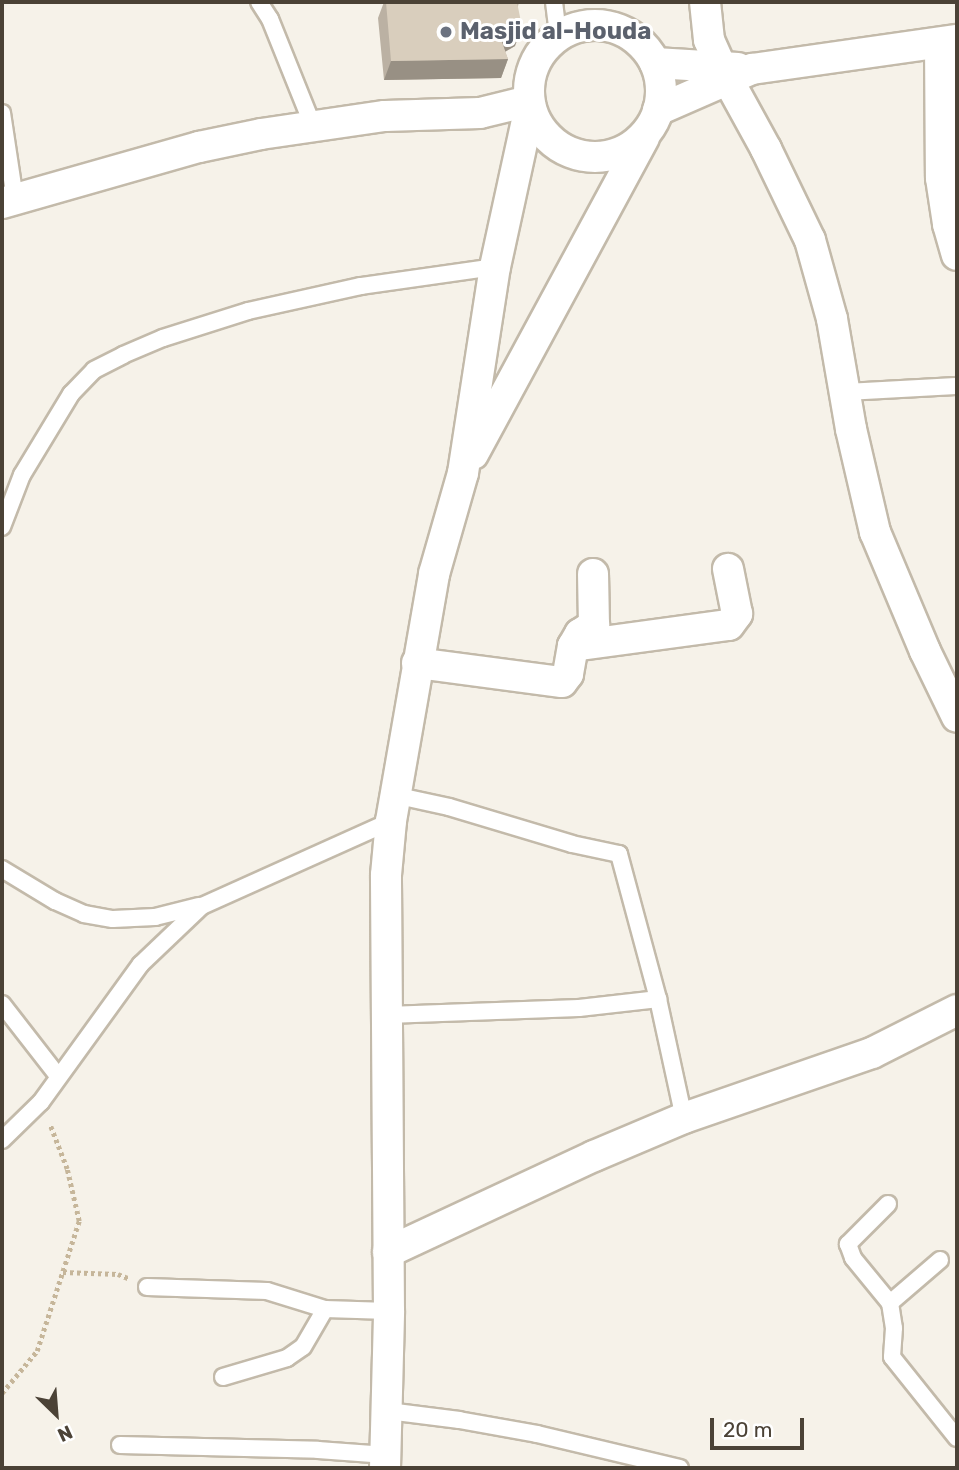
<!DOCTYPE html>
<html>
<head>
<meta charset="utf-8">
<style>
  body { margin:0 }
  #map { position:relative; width:959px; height:1470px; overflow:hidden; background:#f6f2e9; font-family:Rubik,sans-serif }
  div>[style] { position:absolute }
  .path>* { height:4.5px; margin-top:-2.25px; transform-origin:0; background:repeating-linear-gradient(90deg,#c6b69a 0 3.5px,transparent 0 7px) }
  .roads { filter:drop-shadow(2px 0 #c3baaa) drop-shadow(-2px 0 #c3baaa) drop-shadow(0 2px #c3baaa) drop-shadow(0 -2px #c3baaa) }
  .lane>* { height:16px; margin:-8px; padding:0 8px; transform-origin:8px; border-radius:8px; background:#fff }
  .street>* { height:30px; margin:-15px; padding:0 15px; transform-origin:15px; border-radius:15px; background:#fff }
  .street>.ring { margin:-15px; padding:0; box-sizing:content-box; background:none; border:30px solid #fff; border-radius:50% }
  .wall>* { inset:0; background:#bbb1a3 }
  .shaded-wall>* { inset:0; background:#989084 }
  .building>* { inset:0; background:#d9cebd }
  .dots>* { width:19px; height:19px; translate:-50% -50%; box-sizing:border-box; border:4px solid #fff; border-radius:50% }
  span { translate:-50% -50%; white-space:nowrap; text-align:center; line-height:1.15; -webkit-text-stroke:6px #fff; paint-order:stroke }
  .worship-label { font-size:24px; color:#5b616d; font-weight:700 }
  .left { translate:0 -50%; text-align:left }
  .frame { position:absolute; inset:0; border:4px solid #4b4236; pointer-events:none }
  .north { position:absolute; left:21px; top:1379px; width:70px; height:70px; -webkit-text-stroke:5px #fff; paint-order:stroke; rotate:155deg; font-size:19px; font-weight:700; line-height:28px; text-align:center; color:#4b4236 }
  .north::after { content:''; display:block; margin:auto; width:24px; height:32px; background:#4b4236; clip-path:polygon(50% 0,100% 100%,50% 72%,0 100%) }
  .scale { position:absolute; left:710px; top:1418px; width:94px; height:32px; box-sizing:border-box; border:4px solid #4b4236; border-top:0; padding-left:9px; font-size:21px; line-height:24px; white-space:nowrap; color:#4b4236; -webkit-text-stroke:5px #fff; paint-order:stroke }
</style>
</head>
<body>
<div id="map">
  <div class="path">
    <div style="left:63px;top:1272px;width:55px;rotate:2.1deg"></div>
    <div style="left:118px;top:1274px;width:11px;rotate:22deg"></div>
    <div style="left:2px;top:1393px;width:55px;rotate:-50.2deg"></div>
    <div style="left:37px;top:1351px;width:137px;rotate:-72.1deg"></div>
    <div style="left:79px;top:1221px;width:53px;rotate:-103deg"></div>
    <div style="left:67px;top:1169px;width:47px;rotate:-111.1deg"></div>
  </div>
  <div class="roads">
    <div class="lane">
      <div style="left:259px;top:2px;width:20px;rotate:57deg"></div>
      <div style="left:270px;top:19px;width:115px;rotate:68.1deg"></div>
      <div style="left:554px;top:2px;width:34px;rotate:83deg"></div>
      <div style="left:2px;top:113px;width:87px;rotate:81.4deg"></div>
      <div style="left:845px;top:392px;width:112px;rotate:-3.1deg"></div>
      <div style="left:2px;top:527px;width:56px;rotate:-69deg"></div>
      <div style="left:22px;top:475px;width:95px;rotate:-58.8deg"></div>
      <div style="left:71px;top:394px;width:33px;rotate:-46deg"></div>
      <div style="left:94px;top:370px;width:33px;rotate:-27deg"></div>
      <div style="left:123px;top:355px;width:43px;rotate:-23deg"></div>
      <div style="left:163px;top:338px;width:89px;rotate:-17.6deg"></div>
      <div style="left:248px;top:311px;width:116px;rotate:-12.5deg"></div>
      <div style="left:361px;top:286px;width:135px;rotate:-8.1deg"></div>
      <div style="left:394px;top:795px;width:56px;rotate:12.3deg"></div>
      <div style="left:449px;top:807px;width:128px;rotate:16.7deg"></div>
      <div style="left:572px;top:844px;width:48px;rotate:12deg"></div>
      <div style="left:619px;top:854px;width:150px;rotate:74.9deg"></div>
      <div style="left:658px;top:999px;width:122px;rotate:77.7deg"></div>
      <div style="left:2px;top:869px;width:62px;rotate:31.1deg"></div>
      <div style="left:55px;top:901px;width:32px;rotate:24deg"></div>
      <div style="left:84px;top:914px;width:29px;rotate:10deg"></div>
      <div style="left:113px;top:919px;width:42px;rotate:-2.7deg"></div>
      <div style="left:155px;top:917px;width:45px;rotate:-14deg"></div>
      <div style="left:2px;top:1004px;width:91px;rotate:52.1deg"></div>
      <div style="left:387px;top:1015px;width:192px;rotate:-2.1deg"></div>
      <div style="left:579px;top:1008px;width:80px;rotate:-6.5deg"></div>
      <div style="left:2px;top:1140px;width:54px;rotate:-44.3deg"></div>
      <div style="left:41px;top:1102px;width:170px;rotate:-54.1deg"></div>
      <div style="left:141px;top:964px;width:84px;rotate:-43.6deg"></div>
      <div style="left:202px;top:906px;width:207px;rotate:-24.2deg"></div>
      <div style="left:888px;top:1204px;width:57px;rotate:135deg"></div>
      <div style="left:848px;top:1244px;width:15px;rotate:70deg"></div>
      <div style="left:853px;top:1258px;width:58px;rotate:50.6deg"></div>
      <div style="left:890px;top:1303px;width:25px;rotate:81deg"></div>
      <div style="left:894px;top:1328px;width:29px;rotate:94deg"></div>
      <div style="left:892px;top:1357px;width:104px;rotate:51.3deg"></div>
      <div style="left:147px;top:1287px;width:120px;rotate:1.9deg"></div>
      <div style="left:267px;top:1291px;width:61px;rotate:17.2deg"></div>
      <div style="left:325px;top:1309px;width:64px;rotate:1.8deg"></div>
      <div style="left:890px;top:1303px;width:66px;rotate:-40.7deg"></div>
      <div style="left:223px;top:1377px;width:67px;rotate:-16.5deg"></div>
      <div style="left:287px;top:1358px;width:19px;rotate:-35deg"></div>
      <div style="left:303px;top:1347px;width:44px;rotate:-59.9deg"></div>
      <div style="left:388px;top:1411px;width:72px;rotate:7.2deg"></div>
      <div style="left:459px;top:1420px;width:79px;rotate:10.2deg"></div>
      <div style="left:537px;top:1434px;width:147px;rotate:13.4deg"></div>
      <div style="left:120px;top:1445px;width:198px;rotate:1.4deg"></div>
      <div style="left:318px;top:1450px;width:68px;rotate:4.2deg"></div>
    </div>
    <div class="street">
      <div style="left:705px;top:2px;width:38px;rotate:84deg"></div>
      <div style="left:709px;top:40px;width:30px;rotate:66deg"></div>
      <div style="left:721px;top:67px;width:94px;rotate:61.2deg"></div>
      <div style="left:766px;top:149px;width:101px;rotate:64.2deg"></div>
      <div style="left:810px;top:240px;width:82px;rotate:74.4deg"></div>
      <div style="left:832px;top:319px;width:112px;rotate:80.2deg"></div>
      <div style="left:851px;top:429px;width:106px;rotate:76.9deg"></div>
      <div style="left:875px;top:532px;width:129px;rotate:67.2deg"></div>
      <div style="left:925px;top:651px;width:73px;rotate:64.1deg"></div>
      <div class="ring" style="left:529px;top:25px;width:102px;height:102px"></div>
      <div style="left:940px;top:43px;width:135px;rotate:89.6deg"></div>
      <div style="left:941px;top:178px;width:47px;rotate:81.3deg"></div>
      <div style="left:948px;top:224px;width:32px;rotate:74deg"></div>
      <div style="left:655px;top:63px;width:83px;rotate:3.4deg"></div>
      <div style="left:658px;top:110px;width:103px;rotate:-23.6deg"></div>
      <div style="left:752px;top:69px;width:207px;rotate:-8.1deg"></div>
      <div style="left:2px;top:203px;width:205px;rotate:-15.9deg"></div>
      <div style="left:199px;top:147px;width:63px;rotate:-11.8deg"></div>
      <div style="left:261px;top:134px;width:125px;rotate:-8.3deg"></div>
      <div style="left:385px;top:116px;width:95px;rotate:-1.8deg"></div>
      <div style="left:480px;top:113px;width:50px;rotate:-13.8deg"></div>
      <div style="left:473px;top:454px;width:359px;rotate:-61.6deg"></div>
      <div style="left:573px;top:646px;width:157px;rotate:-7.7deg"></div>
      <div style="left:729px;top:625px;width:14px;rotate:-54deg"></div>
      <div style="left:737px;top:614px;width:46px;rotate:-101.3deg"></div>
      <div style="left:417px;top:663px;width:146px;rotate:7.5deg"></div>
      <div style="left:562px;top:682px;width:10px;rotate:-53deg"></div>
      <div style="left:568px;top:674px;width:28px;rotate:-80deg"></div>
      <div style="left:573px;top:646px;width:14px;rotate:-60deg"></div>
      <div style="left:580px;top:634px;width:17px;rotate:-33deg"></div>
      <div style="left:594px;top:625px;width:51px;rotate:-91.1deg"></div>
      <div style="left:388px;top:1252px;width:227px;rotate:-25deg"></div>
      <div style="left:594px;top:1156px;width:98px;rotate:-22.9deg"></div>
      <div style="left:684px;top:1118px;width:199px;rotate:-19.1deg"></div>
      <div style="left:872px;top:1053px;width:95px;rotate:-26.8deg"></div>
      <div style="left:385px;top:1468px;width:157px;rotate:-88.5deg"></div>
      <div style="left:389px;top:1311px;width:436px;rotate:-90.4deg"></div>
      <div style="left:386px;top:875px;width:54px;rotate:-84.7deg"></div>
      <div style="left:391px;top:821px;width:251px;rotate:-80.1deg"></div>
      <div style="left:434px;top:574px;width:105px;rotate:-74deg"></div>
      <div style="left:463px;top:473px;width:208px;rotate:-81.2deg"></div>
      <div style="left:495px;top:267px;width:165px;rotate:-77.7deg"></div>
    </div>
  </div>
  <div class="wall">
    <div style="clip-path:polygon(384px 2px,519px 2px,518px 6px,515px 46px,505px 52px,508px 59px,501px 78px,384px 80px,378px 18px)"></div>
  </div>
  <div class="shaded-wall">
    <div style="clip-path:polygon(522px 27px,515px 46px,494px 58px,501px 39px)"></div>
    <div style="clip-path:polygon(508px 59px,501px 78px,384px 80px,391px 61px)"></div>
  </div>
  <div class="building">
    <div style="clip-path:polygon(386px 2px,517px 2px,522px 27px,501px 39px,508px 59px,391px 61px)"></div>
  </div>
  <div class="dots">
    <div style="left:446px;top:32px;background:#6b7280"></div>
  </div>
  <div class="worship-label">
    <span class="left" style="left:460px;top:32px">Masjid al-Houda</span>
  </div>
  <div class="frame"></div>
  <div class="north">N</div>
  <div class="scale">20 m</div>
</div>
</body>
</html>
